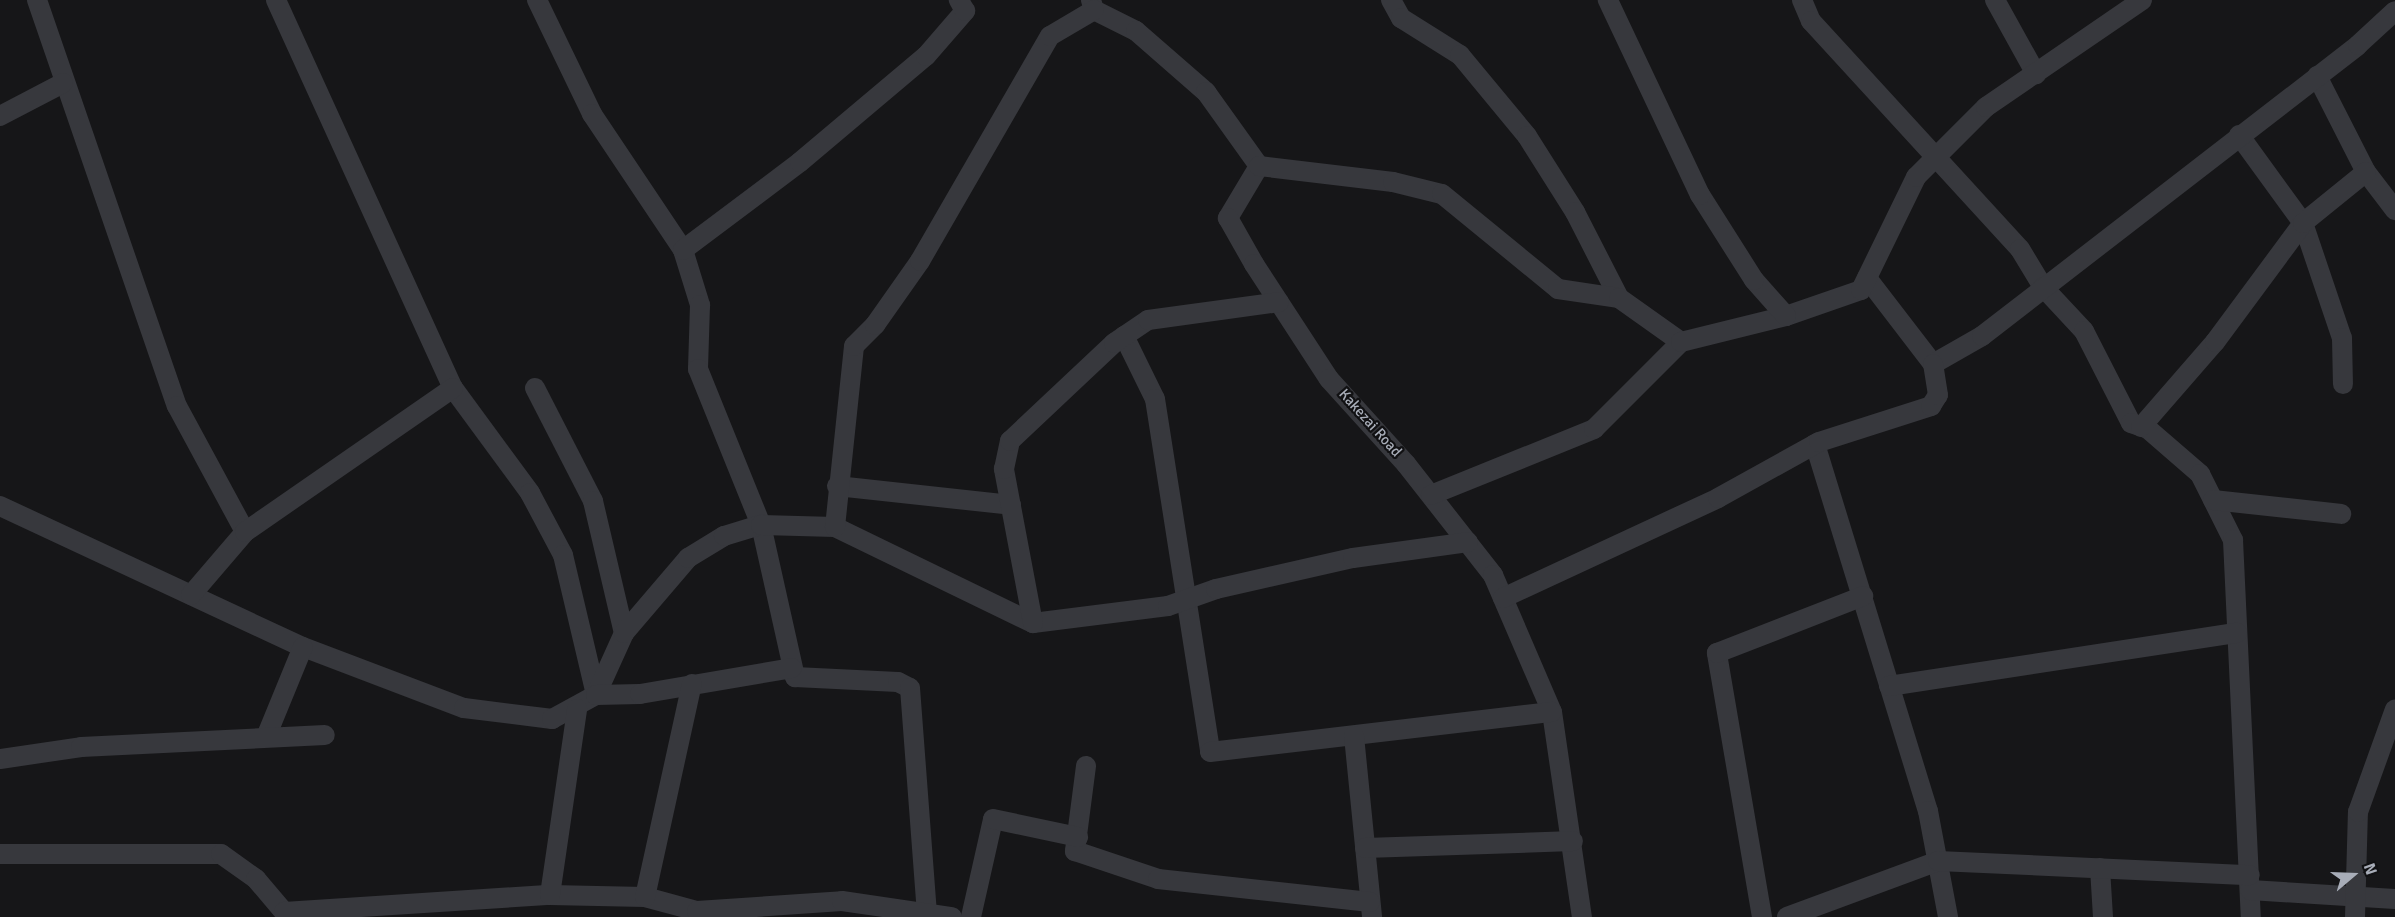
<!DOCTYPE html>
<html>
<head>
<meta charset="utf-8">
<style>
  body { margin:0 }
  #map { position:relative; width:2395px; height:917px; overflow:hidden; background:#161618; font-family:Signika,sans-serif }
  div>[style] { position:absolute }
  .street>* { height:20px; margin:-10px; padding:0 10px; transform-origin:10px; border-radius:10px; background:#37383d }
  span { translate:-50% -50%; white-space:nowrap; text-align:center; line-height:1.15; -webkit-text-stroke:4.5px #111113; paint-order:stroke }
  .street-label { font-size:15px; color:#a8adb8 }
  .north { position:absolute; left:2323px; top:845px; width:60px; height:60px; -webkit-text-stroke:4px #111113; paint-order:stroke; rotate:71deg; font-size:16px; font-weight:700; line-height:24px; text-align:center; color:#a8adb8 }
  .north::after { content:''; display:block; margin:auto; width:21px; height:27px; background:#a8adb8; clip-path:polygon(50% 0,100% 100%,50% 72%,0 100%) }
</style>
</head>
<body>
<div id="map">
  <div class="street">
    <div style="left:37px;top:0;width:429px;rotate:71deg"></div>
    <div style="left:177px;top:406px;width:143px;rotate:61.6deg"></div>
    <div style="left:276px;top:0;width:426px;rotate:65.5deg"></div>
    <div style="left:453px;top:388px;width:130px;rotate:53.7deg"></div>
    <div style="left:530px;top:493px;width:70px;rotate:62deg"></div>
    <div style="left:563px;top:555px;width:144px;rotate:76.7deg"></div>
    <div style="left:537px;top:0;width:127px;rotate:64.2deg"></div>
    <div style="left:592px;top:114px;width:164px;rotate:56.2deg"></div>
    <div style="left:683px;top:250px;width:58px;rotate:72.8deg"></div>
    <div style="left:700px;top:305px;width:64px;rotate:91.8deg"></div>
    <div style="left:698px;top:369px;width:168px;rotate:68deg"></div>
    <div style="left:761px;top:525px;width:156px;rotate:77.4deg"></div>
    <div style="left:795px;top:677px;width:103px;rotate:2.8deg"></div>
    <div style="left:898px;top:682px;width:13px;rotate:27deg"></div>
    <div style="left:910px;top:688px;width:227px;rotate:85.7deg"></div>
    <div style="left:1091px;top:0;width:10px;rotate:73deg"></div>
    <div style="left:1094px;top:10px;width:47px;rotate:26.6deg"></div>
    <div style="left:1136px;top:31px;width:93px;rotate:41.1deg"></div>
    <div style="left:1206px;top:92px;width:91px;rotate:54.4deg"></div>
    <div style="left:1259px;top:166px;width:61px;rotate:120.8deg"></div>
    <div style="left:1228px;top:218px;width:53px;rotate:60.5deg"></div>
    <div style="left:1254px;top:264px;width:137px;rotate:56.9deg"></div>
    <div style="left:1329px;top:379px;width:115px;rotate:47.8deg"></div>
    <div style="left:1406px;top:464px;width:141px;rotate:51.9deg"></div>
    <div style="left:1493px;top:575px;width:149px;rotate:66.7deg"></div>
    <div style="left:1552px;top:712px;width:207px;rotate:81.7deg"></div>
    <div style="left:1391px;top:0;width:21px;rotate:61deg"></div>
    <div style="left:1401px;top:18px;width:70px;rotate:32.1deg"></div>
    <div style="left:1460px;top:55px;width:105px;rotate:50.4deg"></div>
    <div style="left:1527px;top:136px;width:90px;rotate:57.7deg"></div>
    <div style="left:1575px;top:212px;width:97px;rotate:62.9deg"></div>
    <div style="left:1802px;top:0;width:23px;rotate:67deg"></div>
    <div style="left:1811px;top:21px;width:309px;rotate:47.5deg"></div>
    <div style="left:2020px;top:249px;width:44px;rotate:58.8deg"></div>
    <div style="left:2043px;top:287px;width:60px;rotate:47deg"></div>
    <div style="left:2084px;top:331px;width:103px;rotate:62.9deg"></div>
    <div style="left:2131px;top:423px;width:18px;rotate:19deg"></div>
    <div style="left:2148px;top:429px;width:69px;rotate:40.9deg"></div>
    <div style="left:2200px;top:474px;width:74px;rotate:63.4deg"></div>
    <div style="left:2233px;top:540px;width:377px;rotate:87.3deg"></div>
    <div style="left:1995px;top:0;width:85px;rotate:61deg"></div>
    <div style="left:2317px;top:76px;width:108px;rotate:63deg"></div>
    <div style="left:2366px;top:172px;width:48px;rotate:52.7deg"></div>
    <div style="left:0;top:116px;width:71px;rotate:-27.6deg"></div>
    <div style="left:2239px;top:135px;width:109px;rotate:54deg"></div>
    <div style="left:2303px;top:223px;width:121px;rotate:71.3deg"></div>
    <div style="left:2342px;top:338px;width:46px;rotate:88.8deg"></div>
    <div style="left:1259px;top:166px;width:135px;rotate:6.8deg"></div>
    <div style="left:1393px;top:182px;width:50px;rotate:13.8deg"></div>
    <div style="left:1442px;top:194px;width:150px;rotate:39.3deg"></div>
    <div style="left:1558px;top:289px;width:62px;rotate:8.4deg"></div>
    <div style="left:1619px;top:298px;width:76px;rotate:35.4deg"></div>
    <div style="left:683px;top:250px;width:146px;rotate:-36.9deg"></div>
    <div style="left:800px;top:162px;width:165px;rotate:-40.1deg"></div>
    <div style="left:926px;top:56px;width:60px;rotate:-49.1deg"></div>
    <div style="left:965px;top:11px;width:13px;rotate:-119deg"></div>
    <div style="left:1867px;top:278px;width:108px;rotate:52.5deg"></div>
    <div style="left:1933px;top:364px;width:56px;rotate:-29.7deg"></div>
    <div style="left:1982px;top:336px;width:475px;rotate:-37.7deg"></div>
    <div style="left:2358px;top:45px;width:50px;rotate:-42.6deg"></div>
    <div style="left:1786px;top:316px;width:79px;rotate:-19.1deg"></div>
    <div style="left:1861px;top:290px;width:126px;rotate:-64deg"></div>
    <div style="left:1916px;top:177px;width:99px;rotate:-45deg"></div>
    <div style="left:1986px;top:107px;width:189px;rotate:-34.4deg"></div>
    <div style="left:1124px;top:336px;width:70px;rotate:63.8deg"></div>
    <div style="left:1155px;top:399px;width:357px;rotate:81.1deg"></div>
    <div style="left:1210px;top:752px;width:344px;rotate:-6.7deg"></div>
    <div style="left:535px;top:388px;width:127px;rotate:62.8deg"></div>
    <div style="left:593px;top:501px;width:136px;rotate:76.8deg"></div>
    <div style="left:2141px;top:427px;width:113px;rotate:-49deg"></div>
    <div style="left:2215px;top:342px;width:148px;rotate:-53.5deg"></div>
    <div style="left:2303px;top:223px;width:81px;rotate:-39deg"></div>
    <div style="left:1815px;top:444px;width:384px;rotate:72.9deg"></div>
    <div style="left:1928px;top:811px;width:108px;rotate:79.3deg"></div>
    <div style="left:837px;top:486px;width:175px;rotate:6.2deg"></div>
    <div style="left:1431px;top:495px;width:176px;rotate:-22deg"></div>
    <div style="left:1594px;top:429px;width:123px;rotate:-45deg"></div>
    <div style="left:1681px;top:342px;width:108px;rotate:-13.9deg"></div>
    <div style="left:1786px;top:316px;width:48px;rotate:-131.6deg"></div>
    <div style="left:1754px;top:280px;width:101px;rotate:-122.4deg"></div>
    <div style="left:1700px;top:195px;width:216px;rotate:-115.3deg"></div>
    <div style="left:2213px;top:500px;width:129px;rotate:6.2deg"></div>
    <div style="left:0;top:506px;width:334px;rotate:25deg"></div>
    <div style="left:303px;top:647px;width:172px;rotate:20.8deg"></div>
    <div style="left:464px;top:708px;width:89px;rotate:7.1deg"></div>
    <div style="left:552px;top:719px;width:50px;rotate:-28.6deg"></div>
    <div style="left:596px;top:695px;width:68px;rotate:-65.7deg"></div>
    <div style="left:624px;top:633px;width:99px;rotate:-49.5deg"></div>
    <div style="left:688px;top:558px;width:42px;rotate:-31.4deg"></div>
    <div style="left:724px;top:536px;width:39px;rotate:-17deg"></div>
    <div style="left:761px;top:525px;width:74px;rotate:1.5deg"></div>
    <div style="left:835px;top:527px;width:220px;rotate:25.9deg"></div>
    <div style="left:1033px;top:623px;width:136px;rotate:-7.2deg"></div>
    <div style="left:1168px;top:606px;width:51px;rotate:-19.5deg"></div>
    <div style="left:1216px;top:589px;width:140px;rotate:-12.8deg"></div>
    <div style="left:1353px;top:558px;width:116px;rotate:-7.9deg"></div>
    <div style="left:835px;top:527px;width:182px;rotate:-84deg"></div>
    <div style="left:854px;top:346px;width:30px;rotate:-45deg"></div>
    <div style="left:875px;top:325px;width:78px;rotate:-54.9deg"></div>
    <div style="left:920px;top:261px;width:260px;rotate:-60deg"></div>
    <div style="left:1050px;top:36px;width:51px;rotate:-30.6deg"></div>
    <div style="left:191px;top:595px;width:83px;rotate:-49.4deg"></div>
    <div style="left:245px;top:532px;width:253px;rotate:-34.7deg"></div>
    <div style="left:1503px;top:598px;width:237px;rotate:-24.9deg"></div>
    <div style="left:1718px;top:498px;width:115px;rotate:-29deg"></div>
    <div style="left:1819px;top:442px;width:118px;rotate:-17.8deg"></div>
    <div style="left:1931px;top:406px;width:13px;rotate:-58deg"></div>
    <div style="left:1938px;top:395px;width:31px;rotate:-99deg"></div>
    <div style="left:1033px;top:623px;width:157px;rotate:-100.7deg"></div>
    <div style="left:1004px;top:469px;width:29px;rotate:-78deg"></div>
    <div style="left:1010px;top:441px;width:143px;rotate:-43.3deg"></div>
    <div style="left:1114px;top:343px;width:41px;rotate:-34.1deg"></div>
    <div style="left:1148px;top:320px;width:132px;rotate:-7.8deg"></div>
    <div style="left:1889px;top:686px;width:352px;rotate:-8.7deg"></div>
    <div style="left:596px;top:695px;width:44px;rotate:-1.3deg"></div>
    <div style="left:640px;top:694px;width:154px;rotate:-9.7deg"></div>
    <div style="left:1354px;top:736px;width:182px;rotate:84.3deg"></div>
    <div style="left:266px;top:737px;width:97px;rotate:-67.7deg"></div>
    <div style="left:0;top:759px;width:82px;rotate:-8.4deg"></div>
    <div style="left:81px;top:747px;width:244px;rotate:-2.8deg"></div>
    <div style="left:1086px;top:766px;width:86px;rotate:97.4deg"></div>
    <div style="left:1075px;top:851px;width:88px;rotate:18.6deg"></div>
    <div style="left:1158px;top:879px;width:213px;rotate:6.2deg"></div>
    <div style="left:1365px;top:848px;width:208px;rotate:-1.9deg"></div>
    <div style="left:0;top:854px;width:221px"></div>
    <div style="left:221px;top:854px;width:43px;rotate:35.5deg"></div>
    <div style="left:256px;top:879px;width:43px;rotate:49.7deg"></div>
    <div style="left:284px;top:912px;width:267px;rotate:-3.7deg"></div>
    <div style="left:550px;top:895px;width:95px;rotate:1.2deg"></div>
    <div style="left:645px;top:897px;width:54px;rotate:15.1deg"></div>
    <div style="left:697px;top:911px;width:145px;rotate:-3.9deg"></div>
    <div style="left:842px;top:901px;width:111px;rotate:8.3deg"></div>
    <div style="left:2100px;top:868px;width:49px;rotate:86.5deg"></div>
    <div style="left:2250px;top:890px;width:145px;rotate:3.6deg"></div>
    <div style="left:550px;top:895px;width:188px;rotate:-81.7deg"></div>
    <div style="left:645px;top:897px;width:218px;rotate:-77.6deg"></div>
    <div style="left:971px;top:917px;width:100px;rotate:-77.3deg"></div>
    <div style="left:993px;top:819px;width:87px;rotate:12deg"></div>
    <div style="left:1762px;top:917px;width:268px;rotate:-99.7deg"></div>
    <div style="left:1717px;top:653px;width:157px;rotate:-21.3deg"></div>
    <div style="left:1787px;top:917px;width:161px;rotate:-20.3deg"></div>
    <div style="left:1938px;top:861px;width:312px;rotate:2.6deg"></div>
    <div style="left:2355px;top:917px;width:105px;rotate:-88.4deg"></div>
    <div style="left:2358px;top:812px;width:109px;rotate:-70.2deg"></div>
  </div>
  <div class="street-label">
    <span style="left:1370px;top:423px;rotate:48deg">Kakezai Road</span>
  </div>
  <div class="north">N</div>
</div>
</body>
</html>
